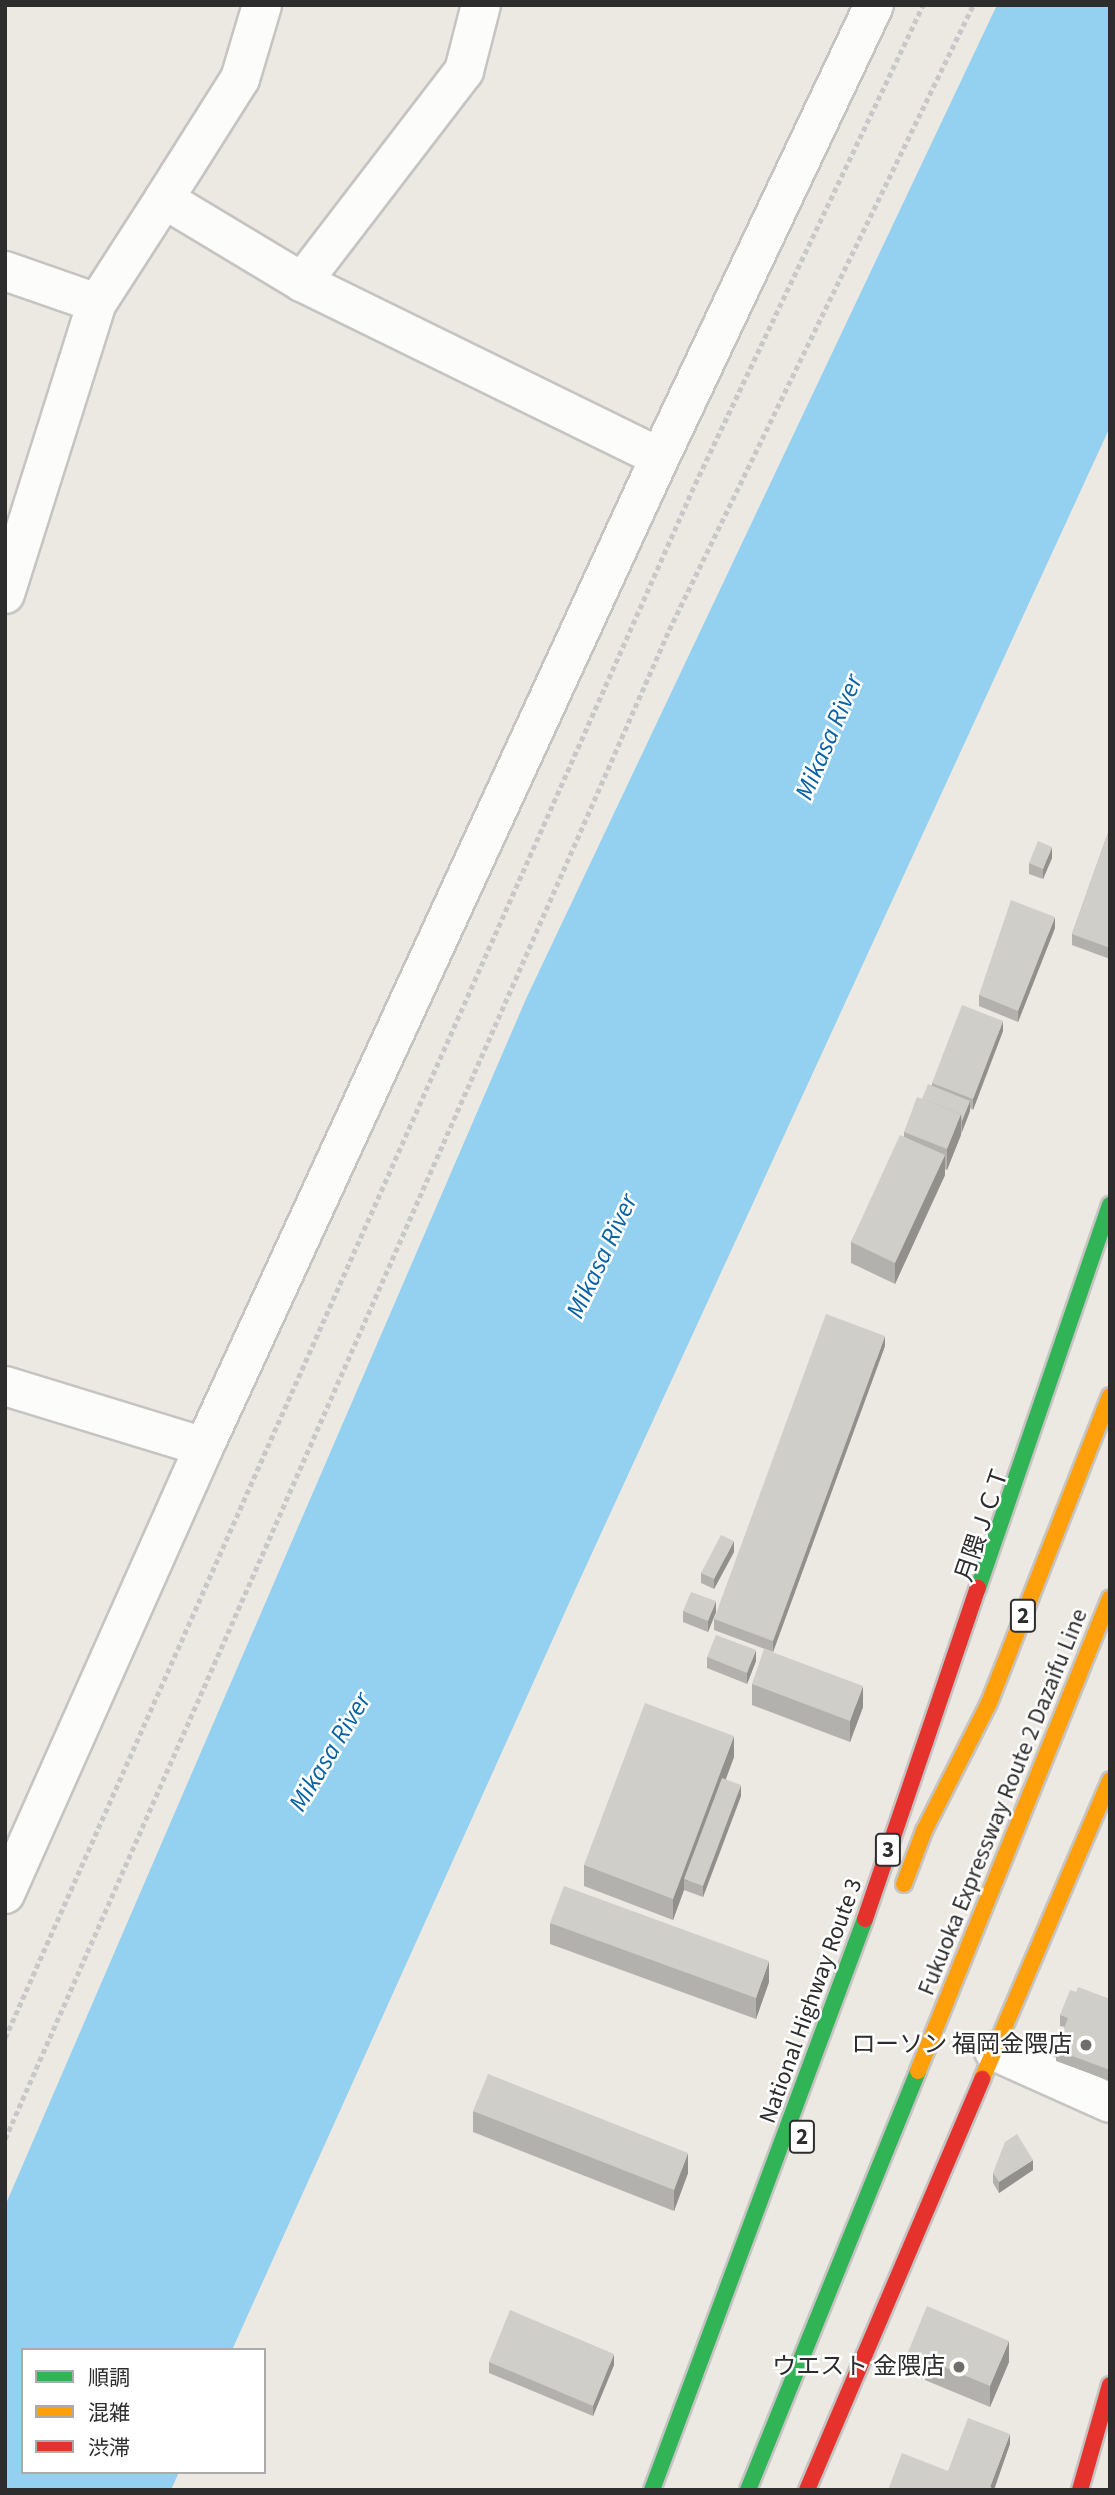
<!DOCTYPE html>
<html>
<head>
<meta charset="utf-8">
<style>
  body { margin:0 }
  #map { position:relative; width:1115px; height:2495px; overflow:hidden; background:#ece8e2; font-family:"Source Sans 3","Noto Sans JP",sans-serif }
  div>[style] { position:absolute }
  .water>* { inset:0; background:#94d0ef }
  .path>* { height:4.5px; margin-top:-2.25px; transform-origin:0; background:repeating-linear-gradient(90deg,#c8c8c8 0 5px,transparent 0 8.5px) }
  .roads { filter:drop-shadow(2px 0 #c5c4c3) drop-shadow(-2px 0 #c5c4c3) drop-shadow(0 2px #c5c4c3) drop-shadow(0 -2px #c5c4c3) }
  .street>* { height:38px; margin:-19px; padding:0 19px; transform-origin:19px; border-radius:19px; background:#fcfcfb }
  .fast>* { height:16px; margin:-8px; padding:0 8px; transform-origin:8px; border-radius:8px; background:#30b455 }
  .slow>* { height:16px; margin:-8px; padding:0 8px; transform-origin:8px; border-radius:8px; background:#ff9f0a }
  .jam>* { height:16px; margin:-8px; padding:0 8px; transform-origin:8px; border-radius:8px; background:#e5322d }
  .wall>* { inset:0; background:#b3b1ad }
  .shaded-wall>* { inset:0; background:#92908d }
  .building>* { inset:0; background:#d0cec9 }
  .dots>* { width:19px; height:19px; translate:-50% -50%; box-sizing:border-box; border:4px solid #fff; border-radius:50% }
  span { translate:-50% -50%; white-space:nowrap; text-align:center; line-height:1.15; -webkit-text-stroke:5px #fff; paint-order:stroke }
  .shield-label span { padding:2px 5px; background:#fff; border:2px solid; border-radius:5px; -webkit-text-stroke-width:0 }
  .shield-label { font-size:23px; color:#2d2d2d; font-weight:700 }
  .street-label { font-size:24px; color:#2d2d2d }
  .poi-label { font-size:24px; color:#2d2d2d }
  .right { translate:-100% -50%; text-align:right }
  .water-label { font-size:26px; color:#0863a6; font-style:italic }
  .frame { position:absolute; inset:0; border:7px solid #2d2d2d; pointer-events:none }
  .legend { position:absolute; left:21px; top:2348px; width:245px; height:126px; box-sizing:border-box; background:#fff; border:2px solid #ababab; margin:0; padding:9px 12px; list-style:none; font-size:21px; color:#2d2d2d }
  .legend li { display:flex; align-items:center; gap:14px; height:35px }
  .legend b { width:35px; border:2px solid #ababab }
</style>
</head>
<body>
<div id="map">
  <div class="water">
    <div style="clip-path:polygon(997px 5px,1110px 5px,1110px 427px,575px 1590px,232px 2350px,23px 2350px,23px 2472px,179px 2472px,171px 2490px,5px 2490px,5px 2206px,526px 999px)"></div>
  </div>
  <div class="path">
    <div style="left:5px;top:2038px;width:1700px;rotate:-66.06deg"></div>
    <div style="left:695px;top:484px;width:530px;rotate:-64.55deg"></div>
    <div style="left:5px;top:2139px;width:1649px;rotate:-66.25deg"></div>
    <div style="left:669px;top:630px;width:695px;rotate:-64.06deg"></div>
  </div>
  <div class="roads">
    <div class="street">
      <div style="left:164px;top:199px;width:142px;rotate:-57.7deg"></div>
      <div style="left:240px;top:79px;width:77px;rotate:-73.4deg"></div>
      <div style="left:5px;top:271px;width:97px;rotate:19.2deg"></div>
      <div style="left:97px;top:303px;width:124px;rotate:-57.2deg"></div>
      <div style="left:164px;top:199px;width:161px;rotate:31deg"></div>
      <div style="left:302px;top:282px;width:266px;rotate:-52.5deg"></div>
      <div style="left:464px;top:71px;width:68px;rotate:-75.6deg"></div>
      <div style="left:302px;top:282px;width:398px;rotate:26.1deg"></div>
      <div style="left:5px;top:594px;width:305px;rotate:-72.5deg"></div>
      <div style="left:5px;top:1386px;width:208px;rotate:17deg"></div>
      <div style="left:5px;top:1894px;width:489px;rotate:-66deg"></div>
      <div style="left:204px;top:1447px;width:1090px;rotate:-65.27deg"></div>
      <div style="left:660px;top:457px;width:500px;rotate:-64.66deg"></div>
      <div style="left:994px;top:2051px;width:127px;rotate:24.1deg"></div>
    </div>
    <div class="fast">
      <div style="left:978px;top:1588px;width:405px;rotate:-71deg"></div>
      <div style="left:652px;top:2490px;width:609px;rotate:-69.54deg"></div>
      <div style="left:748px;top:2490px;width:452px;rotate:-67.9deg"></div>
    </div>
    <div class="slow">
      <div style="left:904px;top:1884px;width:57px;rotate:-69.3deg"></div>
      <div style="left:924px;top:1831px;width:144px;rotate:-63.1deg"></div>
      <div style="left:989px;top:1703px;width:330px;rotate:-68.5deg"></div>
      <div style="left:918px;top:2071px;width:510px;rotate:-67.91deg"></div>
      <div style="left:982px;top:2079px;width:325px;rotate:-66.8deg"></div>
    </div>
    <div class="jam">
      <div style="left:865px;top:1919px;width:350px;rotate:-71.2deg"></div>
      <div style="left:807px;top:2490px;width:447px;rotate:-66.9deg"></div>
      <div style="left:1080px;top:2490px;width:109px;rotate:-74.1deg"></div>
    </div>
  </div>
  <div class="wall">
    <div style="clip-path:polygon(1110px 827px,1110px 959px,1072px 945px,1072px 934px)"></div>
    <div style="clip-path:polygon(1052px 858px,1043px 879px,1029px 874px,1029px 863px)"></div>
    <div style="clip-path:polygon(1055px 928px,1018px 1022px,979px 1006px,979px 995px)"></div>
    <div style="clip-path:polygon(1003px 1031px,973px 1110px,970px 1108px,970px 1111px,947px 1170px,945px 1169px,945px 1175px,895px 1284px,851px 1263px,851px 1242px,904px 1136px,904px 1132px,922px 1099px,932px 1085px,932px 1083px)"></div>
    <div style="clip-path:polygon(885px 1346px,773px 1652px,714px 1630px,714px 1619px)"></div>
    <div style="clip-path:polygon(734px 1552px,714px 1589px,701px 1583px,701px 1573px)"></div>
    <div style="clip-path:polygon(683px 1611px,716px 1612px,708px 1632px,683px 1622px)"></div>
    <div style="clip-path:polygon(707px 1657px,756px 1661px,747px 1684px,707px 1668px)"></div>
    <div style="clip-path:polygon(752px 1684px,863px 1707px,850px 1742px,752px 1705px)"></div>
    <div style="clip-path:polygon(734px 1757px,726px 1779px,741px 1796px,703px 1897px,684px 1890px,673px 1920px,584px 1886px,584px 1865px)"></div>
    <div style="clip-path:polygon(550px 1923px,769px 1982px,756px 2019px,550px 1944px)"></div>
    <div style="clip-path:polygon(1076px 1992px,1110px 1999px,1110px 2081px,1056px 2061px,1056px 2050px,1065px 2027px,1060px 2026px,1060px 2015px)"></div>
    <div style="clip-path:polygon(473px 2111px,688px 2173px,674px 2211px,473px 2132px)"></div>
    <div style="clip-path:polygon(1033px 2170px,999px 2193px,993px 2183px,993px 2173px)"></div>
    <div style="clip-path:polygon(908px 2352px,1009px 2362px,990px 2407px,908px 2373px)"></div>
    <div style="clip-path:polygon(489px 2362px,614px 2365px,593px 2416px,489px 2373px)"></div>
  </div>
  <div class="shaded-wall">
    <div style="clip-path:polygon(1052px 847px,1052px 858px,1043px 879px,1043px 869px)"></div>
    <div style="clip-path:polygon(1055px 917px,1055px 928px,1018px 1022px,1018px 1011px)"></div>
    <div style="clip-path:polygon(1003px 1021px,1003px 1031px,973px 1110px,973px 1099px)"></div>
    <div style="clip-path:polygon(970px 1101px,970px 1111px,962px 1132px,962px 1121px)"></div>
    <div style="clip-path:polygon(961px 1114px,961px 1135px,947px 1170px,947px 1149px)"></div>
    <div style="clip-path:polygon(945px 1155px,945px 1175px,895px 1284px,895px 1263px)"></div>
    <div style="clip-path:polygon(885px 1336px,885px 1346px,773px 1652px,773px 1641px)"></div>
    <div style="clip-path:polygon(734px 1541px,734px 1552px,714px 1589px,714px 1579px)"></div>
    <div style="clip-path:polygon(716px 1601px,716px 1612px,708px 1632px,708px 1621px)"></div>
    <div style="clip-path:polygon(756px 1650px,756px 1661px,747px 1684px,747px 1673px)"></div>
    <div style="clip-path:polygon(863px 1686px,863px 1707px,850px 1742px,850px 1721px)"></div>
    <div style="clip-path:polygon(734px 1736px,734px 1757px,687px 1881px,684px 1879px,684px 1890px,673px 1920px,673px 1899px)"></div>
    <div style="clip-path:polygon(741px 1785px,741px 1796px,703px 1897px,703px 1886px)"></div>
    <div style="clip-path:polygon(769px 1961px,769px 1982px,756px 2019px,756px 1998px)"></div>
    <div style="clip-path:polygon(688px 2153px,688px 2173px,674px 2211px,674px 2190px)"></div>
    <div style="clip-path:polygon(1033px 2160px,1033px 2170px,999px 2193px,999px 2182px)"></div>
    <div style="clip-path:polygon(1009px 2341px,1009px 2362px,990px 2407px,990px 2386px)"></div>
    <div style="clip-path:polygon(614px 2354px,614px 2365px,593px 2416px,593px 2406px)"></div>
    <div style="clip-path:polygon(1010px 2434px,1010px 2444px,994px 2490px,990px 2487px)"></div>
  </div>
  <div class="building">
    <div style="clip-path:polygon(1110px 827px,1110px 948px,1072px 934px)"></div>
    <div style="clip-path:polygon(1038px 841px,1052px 847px,1043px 869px,1029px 863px)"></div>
    <div style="clip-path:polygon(1011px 900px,1055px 917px,1018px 1011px,979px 995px)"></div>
    <div style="clip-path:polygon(962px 1005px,1003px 1021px,973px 1099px,932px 1083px)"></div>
    <div style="clip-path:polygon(928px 1084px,970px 1101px,962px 1121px,961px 1114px,922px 1099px)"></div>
    <div style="clip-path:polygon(917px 1097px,961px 1114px,947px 1149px,904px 1132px)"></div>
    <div style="clip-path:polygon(900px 1135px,945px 1155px,895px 1263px,851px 1242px)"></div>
    <div style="clip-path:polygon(826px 1314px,885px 1336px,773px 1641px,714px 1619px)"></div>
    <div style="clip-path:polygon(721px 1535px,734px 1541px,714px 1579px,701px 1573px)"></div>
    <div style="clip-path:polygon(691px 1592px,716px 1601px,708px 1621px,683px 1611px)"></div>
    <div style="clip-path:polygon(716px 1635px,756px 1650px,747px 1673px,707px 1657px)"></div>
    <div style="clip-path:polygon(764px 1649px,863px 1686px,850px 1721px,752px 1684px)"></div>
    <div style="clip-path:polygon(645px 1703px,734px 1736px,673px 1899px,584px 1865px)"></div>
    <div style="clip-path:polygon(722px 1778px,741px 1785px,703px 1886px,684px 1879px)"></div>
    <div style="clip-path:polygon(564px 1886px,769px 1961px,756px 1998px,550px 1923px)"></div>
    <div style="clip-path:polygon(1078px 1987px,1110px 1999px,1110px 2070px,1056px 2050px,1068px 2018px,1060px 2015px,1070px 1990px,1076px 1992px)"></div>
    <div style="clip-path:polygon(488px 2074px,688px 2153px,674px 2190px,473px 2111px)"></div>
    <div style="clip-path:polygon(1017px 2134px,1033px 2160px,999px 2182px,993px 2173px,1005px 2142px)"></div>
    <div style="clip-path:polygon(927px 2306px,1009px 2341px,990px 2386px,908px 2352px)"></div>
    <div style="clip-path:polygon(510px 2310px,614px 2354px,593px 2406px,489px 2362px)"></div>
    <div style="clip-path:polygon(968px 2418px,1010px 2434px,990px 2487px,996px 2490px,888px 2490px,902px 2453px,948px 2471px)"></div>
  </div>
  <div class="dots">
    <div style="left:1086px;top:2045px;background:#706e6c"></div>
    <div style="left:959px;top:2367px;background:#706e6c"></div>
  </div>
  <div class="shield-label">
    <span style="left:1023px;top:1616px">2</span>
    <span style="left:888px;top:1850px">3</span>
    <span style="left:802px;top:2137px">2</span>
  </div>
  <div class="street-label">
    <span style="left:983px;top:1524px;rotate:-71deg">月隈ＪＣＴ</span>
    <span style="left:1003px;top:1802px;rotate:-68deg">Fukuoka Expressway Route 2 Dazaifu Line</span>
    <span style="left:811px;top:2001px;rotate:-70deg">National Highway Route 3</span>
  </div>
  <div class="poi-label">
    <span class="right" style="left:1072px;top:2045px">ローソン 福岡金隈店</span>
    <span class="right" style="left:945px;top:2367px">ウエスト 金隈店</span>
  </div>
  <div class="water-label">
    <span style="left:829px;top:737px;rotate:-67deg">Mikasa River</span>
    <span style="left:602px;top:1256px;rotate:-65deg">Mikasa River</span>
    <span style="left:330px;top:1752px;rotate:-59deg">Mikasa River</span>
  </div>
  <div class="frame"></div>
  <ul class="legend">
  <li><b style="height:9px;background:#30b455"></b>順調</li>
  <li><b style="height:9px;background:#ff9f0a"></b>混雑</li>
  <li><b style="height:9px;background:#e5322d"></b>渋滞</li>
  </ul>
</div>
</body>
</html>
